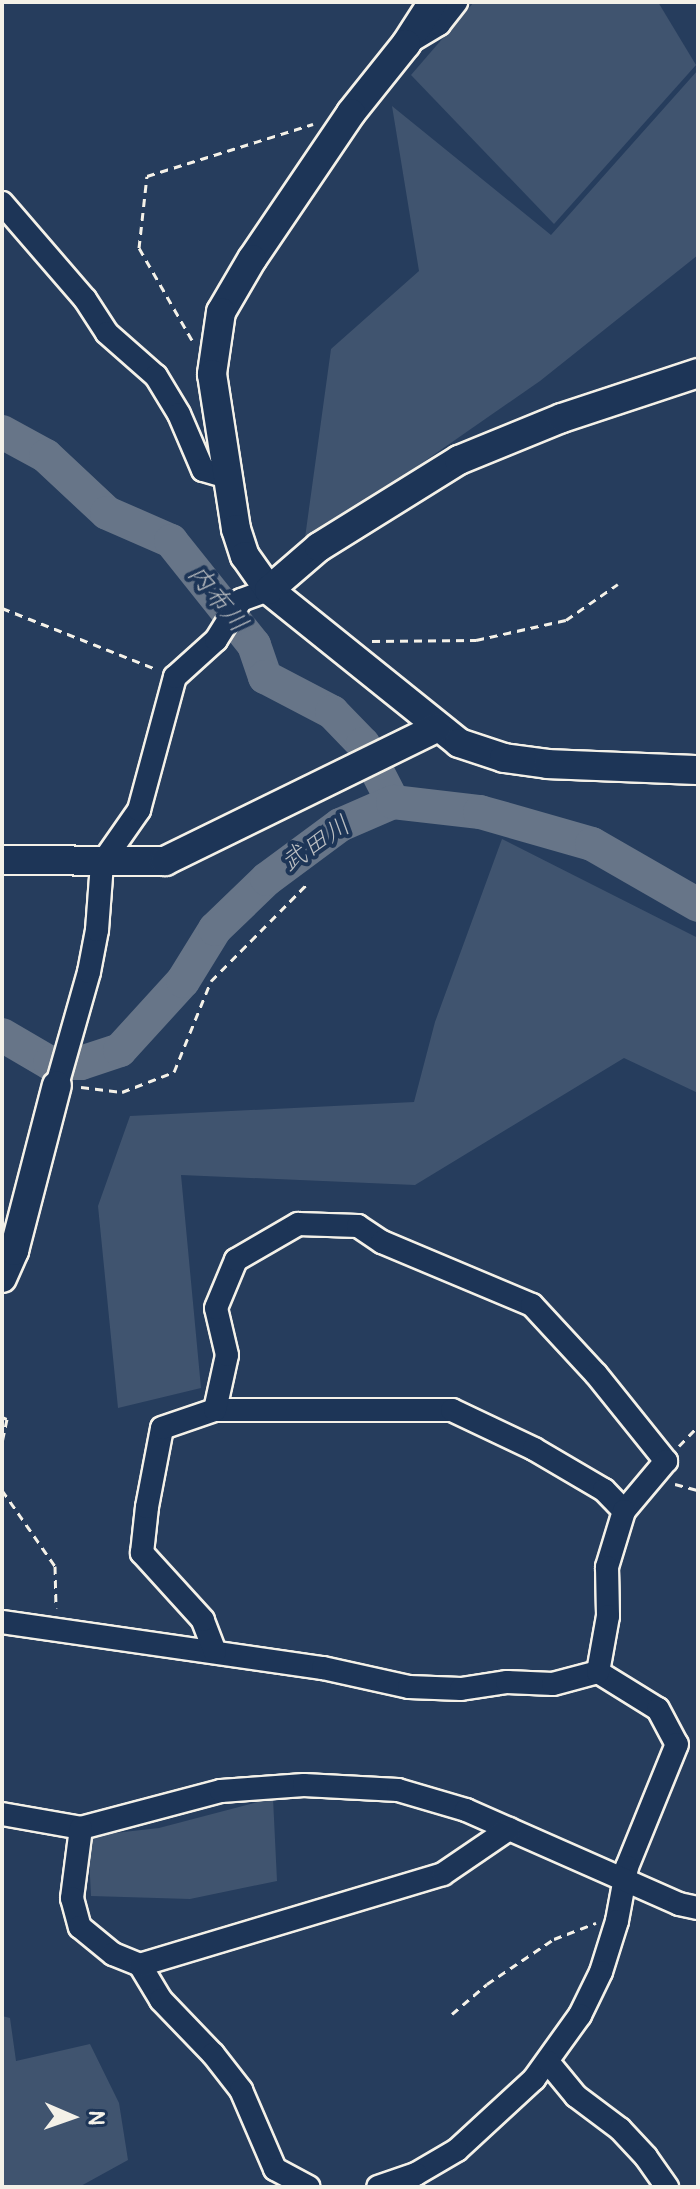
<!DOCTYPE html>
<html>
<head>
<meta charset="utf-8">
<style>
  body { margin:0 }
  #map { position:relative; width:700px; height:2189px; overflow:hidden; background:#263d5d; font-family:Pangolin,"Klee One",sans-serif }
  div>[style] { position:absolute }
  .green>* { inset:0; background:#40546f }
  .river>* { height:34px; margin:-17px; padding:0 17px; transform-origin:17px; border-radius:17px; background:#677588 }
  .path>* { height:3px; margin-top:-1.5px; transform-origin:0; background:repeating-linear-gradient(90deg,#f4f1e8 0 8px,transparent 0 14px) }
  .roads { filter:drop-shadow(2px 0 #f4f1e8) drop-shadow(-2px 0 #f4f1e8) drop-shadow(0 2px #f4f1e8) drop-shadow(0 -2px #f4f1e8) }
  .minor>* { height:22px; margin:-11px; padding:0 11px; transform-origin:11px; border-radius:11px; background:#1d3557 }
  .tertiary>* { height:28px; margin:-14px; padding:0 14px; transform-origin:14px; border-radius:14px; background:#1d3557 }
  span { translate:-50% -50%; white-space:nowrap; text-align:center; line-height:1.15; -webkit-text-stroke:8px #1d3557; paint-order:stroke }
  .water-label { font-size:26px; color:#bcbfc2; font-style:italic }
  .frame { position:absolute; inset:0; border:4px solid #f4f1e8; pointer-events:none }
  .north { position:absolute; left:32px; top:2077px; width:80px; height:80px; -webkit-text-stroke:6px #1d3557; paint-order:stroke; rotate:92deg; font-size:22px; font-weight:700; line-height:32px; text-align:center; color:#f4f1e8 }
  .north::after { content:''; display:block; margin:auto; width:28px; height:36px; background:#f4f1e8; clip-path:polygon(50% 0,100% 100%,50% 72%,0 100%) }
</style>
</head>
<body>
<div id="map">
  <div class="green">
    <div style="clip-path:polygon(474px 2px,658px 2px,696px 65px,554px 224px,411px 75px)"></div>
    <div style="clip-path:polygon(698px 70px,698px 255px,540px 381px,304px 545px,331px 349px,419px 271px,392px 106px,551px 235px)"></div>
    <div style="clip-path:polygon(502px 839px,698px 938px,698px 1093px,624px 1058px,415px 1185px,181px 1175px,201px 1388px,118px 1408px,98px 1206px,130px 1116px,414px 1102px,435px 1022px)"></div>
    <div style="clip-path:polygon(273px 1798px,277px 1881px,190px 1899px,91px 1896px,88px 1836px,159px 1828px)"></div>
    <div style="clip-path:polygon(2px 2016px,10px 2018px,16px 2061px,90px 2044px,119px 2103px,128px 2160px,79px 2187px,2px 2187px)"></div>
  </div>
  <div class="river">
    <div style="left:2px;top:432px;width:50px;rotate:28.6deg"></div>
    <div style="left:46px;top:456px;width:83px;rotate:43.1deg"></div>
    <div style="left:107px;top:513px;width:70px;rotate:23.6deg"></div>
    <div style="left:171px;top:541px;width:133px;rotate:51.4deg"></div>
    <div style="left:254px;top:645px;width:34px;rotate:71deg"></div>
    <div style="left:265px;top:677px;width:76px;rotate:27.6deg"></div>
    <div style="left:332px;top:712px;width:45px;rotate:45.9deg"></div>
    <div style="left:363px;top:744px;width:65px;rotate:62.7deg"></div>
    <div style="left:2px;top:1035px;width:56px;rotate:30.3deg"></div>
    <div style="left:50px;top:1063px;width:31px"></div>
    <div style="left:81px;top:1063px;width:41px;rotate:-18.4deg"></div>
    <div style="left:120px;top:1050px;width:93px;rotate:-47.6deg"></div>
    <div style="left:183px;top:981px;width:61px;rotate:-58.4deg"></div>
    <div style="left:215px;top:929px;width:72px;rotate:-43.9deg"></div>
    <div style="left:267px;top:879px;width:91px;rotate:-36.5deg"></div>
    <div style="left:340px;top:825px;width:58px;rotate:-23.5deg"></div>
    <div style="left:393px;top:802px;width:88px;rotate:6.6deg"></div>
    <div style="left:480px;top:812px;width:116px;rotate:15.9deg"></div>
    <div style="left:592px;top:844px;width:122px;rotate:29.9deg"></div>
  </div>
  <div class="path">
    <div style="left:192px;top:340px;width:106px;rotate:-119.9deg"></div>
    <div style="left:139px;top:248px;width:72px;rotate:-83.7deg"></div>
    <div style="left:147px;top:176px;width:174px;rotate:-17.4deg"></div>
    <div style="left:2px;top:608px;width:166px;rotate:21.6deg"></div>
    <div style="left:372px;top:641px;width:104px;rotate:-0.6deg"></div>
    <div style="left:476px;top:640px;width:92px;rotate:-12.5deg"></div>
    <div style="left:566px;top:620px;width:63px;rotate:-34.7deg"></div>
    <div style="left:81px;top:1087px;width:41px;rotate:7deg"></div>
    <div style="left:122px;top:1092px;width:56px;rotate:-21deg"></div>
    <div style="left:174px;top:1072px;width:98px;rotate:-67.9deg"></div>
    <div style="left:211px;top:981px;width:136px;rotate:-45.3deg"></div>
    <div style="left:2px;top:1417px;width:5px;rotate:22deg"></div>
    <div style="left:7px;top:1419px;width:24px;rotate:102deg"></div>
    <div style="left:679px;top:1446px;width:28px;rotate:-46deg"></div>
    <div style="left:675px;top:1484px;width:24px;rotate:15deg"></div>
    <div style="left:2px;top:1490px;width:93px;rotate:55.1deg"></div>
    <div style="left:55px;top:1566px;width:42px;rotate:88.6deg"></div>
    <div style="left:452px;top:2014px;width:46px;rotate:-40.6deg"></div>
    <div style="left:487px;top:1984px;width:81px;rotate:-33.9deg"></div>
    <div style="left:554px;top:1939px;width:45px;rotate:-20.9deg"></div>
  </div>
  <div class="roads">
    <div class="minor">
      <div style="left:409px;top:42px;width:35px;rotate:-31deg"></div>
      <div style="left:439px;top:24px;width:28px;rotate:-52deg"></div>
      <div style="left:2px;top:203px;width:127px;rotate:49.2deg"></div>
      <div style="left:85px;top:299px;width:40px;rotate:57.1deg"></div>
      <div style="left:107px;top:333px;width:65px;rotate:41.3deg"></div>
      <div style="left:156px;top:376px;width:44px;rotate:58.8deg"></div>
      <div style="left:179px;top:414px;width:61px;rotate:66.8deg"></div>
      <div style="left:203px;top:470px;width:26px;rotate:16deg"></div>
      <div style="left:57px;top:1085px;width:117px;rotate:-74.2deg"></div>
      <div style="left:89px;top:972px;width:43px;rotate:-79.2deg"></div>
      <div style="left:97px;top:930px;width:67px;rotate:-85.7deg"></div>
      <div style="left:102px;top:863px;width:65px;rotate:-55.1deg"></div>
      <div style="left:139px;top:810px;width:138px;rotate:-74.9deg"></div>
      <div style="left:175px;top:677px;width:55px;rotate:-42.1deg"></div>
      <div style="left:216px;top:640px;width:47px;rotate:-58deg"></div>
      <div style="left:241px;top:600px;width:30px;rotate:-20deg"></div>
      <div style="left:215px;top:1410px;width:237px"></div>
      <div style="left:452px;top:1410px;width:91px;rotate:25.4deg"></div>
      <div style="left:534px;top:1449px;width:81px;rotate:30.4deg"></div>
      <div style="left:604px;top:1490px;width:29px;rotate:46deg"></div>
      <div style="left:2px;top:1622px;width:324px;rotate:8.2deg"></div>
      <div style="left:323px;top:1668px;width:88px;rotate:12.5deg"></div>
      <div style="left:409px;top:1687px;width:52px;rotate:2.2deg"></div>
      <div style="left:461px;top:1689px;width:47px;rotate:-8.7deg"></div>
      <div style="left:507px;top:1682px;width:46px;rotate:2.5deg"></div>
      <div style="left:553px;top:1684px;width:47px;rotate:-14.9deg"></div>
      <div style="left:598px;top:1672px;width:70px;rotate:31.7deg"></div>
      <div style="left:658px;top:1709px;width:40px;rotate:62deg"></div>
      <div style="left:677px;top:1744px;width:133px;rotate:112.1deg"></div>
      <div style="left:627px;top:1867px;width:55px;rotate:100.5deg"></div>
      <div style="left:617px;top:1921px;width:53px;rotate:107.4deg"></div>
      <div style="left:601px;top:1972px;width:48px;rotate:116deg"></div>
      <div style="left:580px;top:2015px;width:79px;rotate:125.7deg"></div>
      <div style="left:534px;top:2079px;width:105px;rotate:137.3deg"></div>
      <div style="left:457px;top:2150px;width:48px;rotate:149.7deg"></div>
      <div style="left:416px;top:2174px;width:40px;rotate:161.1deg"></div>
      <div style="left:215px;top:1652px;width:34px;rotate:-111deg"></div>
      <div style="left:203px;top:1620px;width:91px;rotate:-132.3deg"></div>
      <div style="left:142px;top:1553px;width:46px;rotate:-83.8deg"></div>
      <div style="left:147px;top:1507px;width:80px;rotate:-79.2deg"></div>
      <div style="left:162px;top:1428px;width:56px;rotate:-18.8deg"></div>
      <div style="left:215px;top:1410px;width:56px;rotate:-77.7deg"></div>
      <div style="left:227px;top:1355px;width:48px;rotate:-103.2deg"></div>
      <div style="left:216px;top:1308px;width:52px;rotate:-67.4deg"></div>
      <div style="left:236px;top:1260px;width:72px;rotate:-30.1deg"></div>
      <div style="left:298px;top:1224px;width:60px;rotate:1.9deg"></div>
      <div style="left:358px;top:1226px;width:29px;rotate:34deg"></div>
      <div style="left:382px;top:1242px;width:163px;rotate:22.8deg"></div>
      <div style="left:532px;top:1305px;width:94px;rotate:47.2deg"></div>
      <div style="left:596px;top:1374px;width:112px;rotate:51.2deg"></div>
      <div style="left:666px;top:1461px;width:65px;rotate:130deg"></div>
      <div style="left:624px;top:1511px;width:59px;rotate:106.9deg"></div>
      <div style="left:607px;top:1567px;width:49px;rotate:88.8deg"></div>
      <div style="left:608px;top:1616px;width:57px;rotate:100.1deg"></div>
      <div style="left:2px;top:1814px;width:80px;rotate:10deg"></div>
      <div style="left:81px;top:1828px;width:145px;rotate:-14.8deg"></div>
      <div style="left:221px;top:1791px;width:83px;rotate:-4.1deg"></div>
      <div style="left:304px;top:1785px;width:94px;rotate:3deg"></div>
      <div style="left:398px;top:1790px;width:71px;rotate:16.4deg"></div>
      <div style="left:466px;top:1810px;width:233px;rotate:23.8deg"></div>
      <div style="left:679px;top:1904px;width:19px;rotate:12deg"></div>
      <div style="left:81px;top:1828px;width:71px;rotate:97.3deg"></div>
      <div style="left:72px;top:1898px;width:30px;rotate:75deg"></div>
      <div style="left:80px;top:1927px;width:43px;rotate:39.3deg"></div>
      <div style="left:113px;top:1954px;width:29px;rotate:22deg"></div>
      <div style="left:140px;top:1965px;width:41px;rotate:59deg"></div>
      <div style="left:161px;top:2000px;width:75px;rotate:46.1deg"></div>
      <div style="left:213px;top:2054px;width:46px;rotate:52.1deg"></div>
      <div style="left:241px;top:2090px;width:86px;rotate:66.7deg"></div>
      <div style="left:275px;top:2169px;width:38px;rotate:28deg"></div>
      <div style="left:140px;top:1965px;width:316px;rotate:-16.7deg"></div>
      <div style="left:443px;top:1874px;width:80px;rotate:-34.3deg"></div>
      <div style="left:548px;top:2062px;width:44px;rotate:50.5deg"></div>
      <div style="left:576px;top:2096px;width:55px;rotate:36.9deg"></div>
      <div style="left:620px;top:2129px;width:38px;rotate:47deg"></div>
      <div style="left:646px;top:2157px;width:37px;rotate:55deg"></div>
    </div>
    <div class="tertiary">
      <div style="left:433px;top:2px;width:50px;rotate:122.7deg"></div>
      <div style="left:406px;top:44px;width:88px;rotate:128.6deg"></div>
      <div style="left:351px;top:113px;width:176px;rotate:124.1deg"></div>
      <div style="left:252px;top:259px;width:61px;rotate:120.3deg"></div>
      <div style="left:221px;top:312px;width:63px;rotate:98.3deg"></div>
      <div style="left:212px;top:374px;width:157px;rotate:81.2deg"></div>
      <div style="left:236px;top:529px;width:28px;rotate:72deg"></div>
      <div style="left:245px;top:556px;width:42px;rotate:54.8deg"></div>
      <div style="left:269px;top:590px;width:244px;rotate:38.8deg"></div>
      <div style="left:459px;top:743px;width:47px;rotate:18.4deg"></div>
      <div style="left:504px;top:758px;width:44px;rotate:7.8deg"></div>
      <div style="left:548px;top:764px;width:150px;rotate:2.3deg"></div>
      <div style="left:269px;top:590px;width:66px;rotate:-40.7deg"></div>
      <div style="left:319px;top:547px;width:165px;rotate:-31.9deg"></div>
      <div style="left:459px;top:460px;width:111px;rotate:-22.2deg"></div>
      <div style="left:562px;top:418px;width:143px;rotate:-18.3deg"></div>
      <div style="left:2px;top:860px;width:163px;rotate:0.4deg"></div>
      <div style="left:165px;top:861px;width:303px;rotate:-26.1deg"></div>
      <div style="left:2px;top:1278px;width:30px;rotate:-66deg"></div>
      <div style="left:14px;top:1251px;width:171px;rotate:-75.5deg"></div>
    </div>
  </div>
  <div class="water-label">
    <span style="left:217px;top:599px;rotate:51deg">内布川</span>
    <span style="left:316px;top:845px;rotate:-34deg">武田川</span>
  </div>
  <div class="frame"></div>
  <div class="north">N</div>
</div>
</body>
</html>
